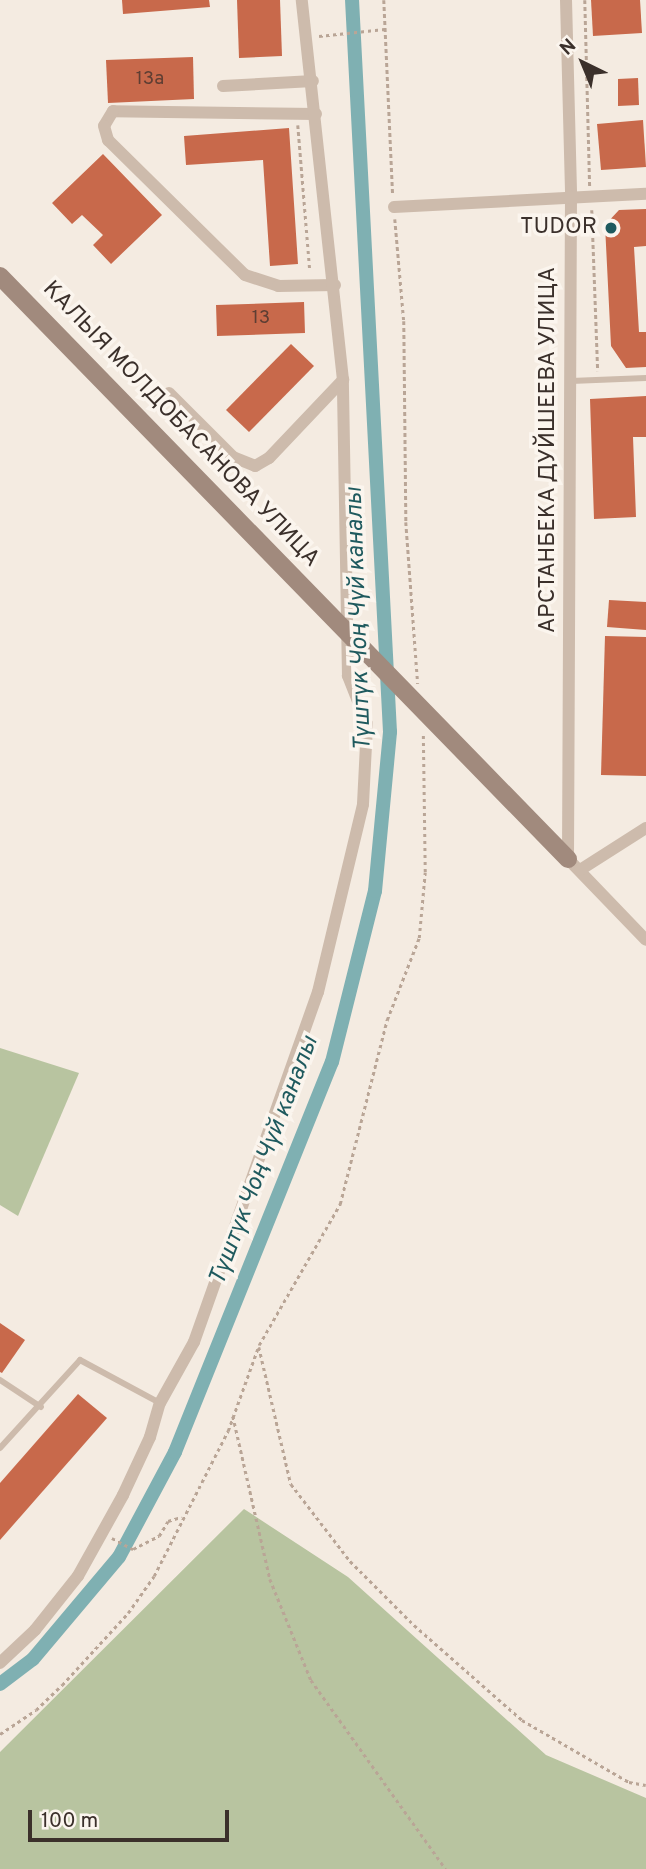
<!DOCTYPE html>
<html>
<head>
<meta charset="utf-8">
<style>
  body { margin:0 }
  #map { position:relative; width:646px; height:1869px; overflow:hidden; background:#f4ebe1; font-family:Overpass,sans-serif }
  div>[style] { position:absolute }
  .green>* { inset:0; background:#b8c4a0 }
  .canal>* { height:14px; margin:-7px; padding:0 7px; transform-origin:7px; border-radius:7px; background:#7fb0b2 }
  .building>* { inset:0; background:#c8694b }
  .path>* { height:2.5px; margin-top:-1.25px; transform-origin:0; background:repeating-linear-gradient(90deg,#b9a596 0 3.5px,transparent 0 7px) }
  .lane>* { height:6px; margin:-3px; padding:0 3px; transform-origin:3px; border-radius:3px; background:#cdbbac }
  .street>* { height:12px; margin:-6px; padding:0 6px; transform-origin:6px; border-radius:6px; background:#cdbbac }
  .secondary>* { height:18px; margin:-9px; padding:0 9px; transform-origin:9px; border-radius:9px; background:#a18a7d }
  .dots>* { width:19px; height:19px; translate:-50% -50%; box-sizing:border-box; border:4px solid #fbf5ee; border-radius:50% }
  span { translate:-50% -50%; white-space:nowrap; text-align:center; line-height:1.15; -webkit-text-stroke:7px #fbf5ee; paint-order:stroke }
  .number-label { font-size:19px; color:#5e3e33 }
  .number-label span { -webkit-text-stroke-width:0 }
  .poi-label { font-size:23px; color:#3b302b }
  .right { translate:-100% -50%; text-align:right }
  .street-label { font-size:23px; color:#3b302b }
  .water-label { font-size:24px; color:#1f5a5e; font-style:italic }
  .north { position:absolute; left:548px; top:28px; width:70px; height:70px; -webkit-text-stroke:5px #fbf5ee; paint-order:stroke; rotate:317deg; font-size:19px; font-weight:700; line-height:28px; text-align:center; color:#3b302b }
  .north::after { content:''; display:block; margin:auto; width:24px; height:32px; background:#3b302b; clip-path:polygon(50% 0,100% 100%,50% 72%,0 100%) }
  .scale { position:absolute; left:28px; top:1810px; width:201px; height:32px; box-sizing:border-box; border:4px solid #3b302b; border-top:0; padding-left:9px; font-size:21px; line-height:24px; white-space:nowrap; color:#3b302b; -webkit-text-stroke:5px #fbf5ee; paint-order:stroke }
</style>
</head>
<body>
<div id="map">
  <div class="green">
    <div style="clip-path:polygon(0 1048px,79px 1073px,18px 1216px,0 1205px)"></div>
    <div style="clip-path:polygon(244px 1509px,348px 1577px,546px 1755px,646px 1798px,646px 1869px,0 1869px,0 1752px)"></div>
  </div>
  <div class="canal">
    <div style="left:0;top:1684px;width:41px;rotate:-37.1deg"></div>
    <div style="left:33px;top:1659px;width:133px;rotate:-49.9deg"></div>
    <div style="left:119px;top:1557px;width:119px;rotate:-61.9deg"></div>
    <div style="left:175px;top:1452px;width:420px;rotate:-68.1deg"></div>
    <div style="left:332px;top:1062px;width:176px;rotate:-75.9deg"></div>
    <div style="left:375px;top:891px;width:160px;rotate:-84.6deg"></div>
    <div style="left:390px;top:732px;width:733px;rotate:-92.97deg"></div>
  </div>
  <div class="building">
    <div style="clip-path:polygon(122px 0,209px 0,210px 7px,123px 14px)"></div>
    <div style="clip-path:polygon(237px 0,280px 0,282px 56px,239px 58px)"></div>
    <div style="clip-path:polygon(591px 0,640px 0,642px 33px,593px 36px)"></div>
    <div style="clip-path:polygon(193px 57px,194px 99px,108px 103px,106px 60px)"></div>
    <div style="clip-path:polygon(638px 78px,639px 105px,618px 106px,618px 79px)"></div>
    <div style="clip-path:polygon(643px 120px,646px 167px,601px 170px,597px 124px)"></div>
    <div style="clip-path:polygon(289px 128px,298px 264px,270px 266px,263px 160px,186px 165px,184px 136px)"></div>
    <div style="clip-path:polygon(103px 154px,162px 215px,111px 264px,93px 245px,103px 235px,82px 215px,72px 224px,52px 203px)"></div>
    <div style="clip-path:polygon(646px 209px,646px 246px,634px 247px,639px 332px,646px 332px,646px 367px,626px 368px,611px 346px,605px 225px,619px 210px)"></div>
    <div style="clip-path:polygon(304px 302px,305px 333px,217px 336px,216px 305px)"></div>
    <div style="clip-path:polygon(291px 344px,314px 366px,249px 432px,226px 410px)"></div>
    <div style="clip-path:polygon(646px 396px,646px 437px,633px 437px,636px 517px,594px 519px,590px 399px)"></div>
    <div style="clip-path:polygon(609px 600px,646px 602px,646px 630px,607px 627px)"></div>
    <div style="clip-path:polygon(605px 636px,646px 637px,646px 776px,601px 775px)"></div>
    <div style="clip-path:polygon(0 1323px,25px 1340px,2px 1373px,0 1372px)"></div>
    <div style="clip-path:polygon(78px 1394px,107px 1418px,0 1540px,0 1483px)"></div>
  </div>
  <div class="path">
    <div style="left:384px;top:0;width:195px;rotate:87.4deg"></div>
    <div style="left:585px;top:0;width:186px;rotate:88.5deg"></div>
    <div style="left:319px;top:36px;width:66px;rotate:-6.1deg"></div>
    <div style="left:298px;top:125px;width:147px;rotate:85.3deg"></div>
    <div style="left:592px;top:210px;width:161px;rotate:87.9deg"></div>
    <div style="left:395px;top:219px;width:102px;rotate:85deg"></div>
    <div style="left:404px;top:321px;width:201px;rotate:89.4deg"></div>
    <div style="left:406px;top:522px;width:162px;rotate:85.8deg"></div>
    <div style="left:259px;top:1347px;width:141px;rotate:76.9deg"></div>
    <div style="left:291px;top:1484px;width:97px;rotate:52.5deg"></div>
    <div style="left:350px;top:1561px;width:91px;rotate:45deg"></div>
    <div style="left:414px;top:1625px;width:144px;rotate:41.3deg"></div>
    <div style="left:522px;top:1720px;width:124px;rotate:30.1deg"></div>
    <div style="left:629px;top:1782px;width:17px;rotate:10deg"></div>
    <div style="left:233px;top:1416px;width:167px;rotate:77.2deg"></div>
    <div style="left:270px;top:1579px;width:109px;rotate:67.9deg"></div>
    <div style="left:311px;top:1680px;width:232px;rotate:54.5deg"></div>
    <div style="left:112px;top:1538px;width:24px;rotate:28deg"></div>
    <div style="left:133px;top:1549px;width:29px;rotate:-27deg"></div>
    <div style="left:159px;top:1536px;width:17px;rotate:-59deg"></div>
    <div style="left:168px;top:1521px;width:14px;rotate:-17deg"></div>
    <div style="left:0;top:1734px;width:43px;rotate:-33.7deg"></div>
    <div style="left:36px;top:1710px;width:36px;rotate:-44deg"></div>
    <div style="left:62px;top:1685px;width:98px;rotate:-47.5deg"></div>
    <div style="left:128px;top:1613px;width:45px;rotate:-54.9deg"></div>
    <div style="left:154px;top:1576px;width:163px;rotate:-63deg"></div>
    <div style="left:228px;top:1431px;width:91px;rotate:-70.2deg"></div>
    <div style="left:259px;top:1345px;width:163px;rotate:-60.1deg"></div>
    <div style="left:340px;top:1204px;width:190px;rotate:-75.7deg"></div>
    <div style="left:387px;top:1020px;width:88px;rotate:-68.7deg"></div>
    <div style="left:419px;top:938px;width:66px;rotate:-84.8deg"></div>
    <div style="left:425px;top:872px;width:140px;rotate:-90.8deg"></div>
  </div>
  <div class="lane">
    <div style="left:571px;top:381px;width:75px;rotate:-2.3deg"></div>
    <div style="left:0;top:1380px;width:49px;rotate:33.4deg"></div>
    <div style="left:0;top:1448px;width:119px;rotate:-47.7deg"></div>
    <div style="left:80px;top:1360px;width:91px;rotate:28.3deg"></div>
  </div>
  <div class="street">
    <div style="left:566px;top:0;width:196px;rotate:88.5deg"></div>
    <div style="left:571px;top:196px;width:663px;rotate:90.26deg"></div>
    <div style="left:568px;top:859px;width:112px;rotate:46.1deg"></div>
    <div style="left:223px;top:86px;width:90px;rotate:-3.2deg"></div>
    <div style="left:316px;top:114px;width:203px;rotate:-179.2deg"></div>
    <div style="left:113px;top:111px;width:17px;rotate:121deg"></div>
    <div style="left:104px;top:126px;width:15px;rotate:74deg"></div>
    <div style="left:108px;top:140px;width:192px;rotate:44.6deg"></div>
    <div style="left:245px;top:275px;width:35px;rotate:18deg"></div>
    <div style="left:278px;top:286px;width:57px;rotate:-1deg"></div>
    <div style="left:394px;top:207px;width:252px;rotate:-3deg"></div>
    <div style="left:169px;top:393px;width:91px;rotate:45deg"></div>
    <div style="left:233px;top:457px;width:24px;rotate:22deg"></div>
    <div style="left:255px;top:466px;width:16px;rotate:-30deg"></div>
    <div style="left:269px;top:458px;width:108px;rotate:-46.5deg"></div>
    <div style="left:580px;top:870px;width:78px;rotate:-32.5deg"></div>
    <div style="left:0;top:1663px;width:48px;rotate:-43.3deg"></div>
    <div style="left:35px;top:1630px;width:69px;rotate:-51.5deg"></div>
    <div style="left:78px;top:1576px;width:93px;rotate:-60.9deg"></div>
    <div style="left:123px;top:1495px;width:64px;rotate:-65deg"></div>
    <div style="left:150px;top:1437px;width:35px;rotate:-74deg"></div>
    <div style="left:160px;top:1403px;width:70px;rotate:-60.9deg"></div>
    <div style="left:194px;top:1342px;width:371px;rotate:-70.5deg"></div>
    <div style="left:318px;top:992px;width:193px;rotate:-76.5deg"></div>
    <div style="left:363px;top:804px;width:80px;rotate:-87.1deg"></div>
    <div style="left:367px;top:724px;width:52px;rotate:-111.6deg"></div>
    <div style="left:348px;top:676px;width:296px;rotate:-91deg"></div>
    <div style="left:343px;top:380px;width:382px;rotate:-96.2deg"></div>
  </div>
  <div class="secondary">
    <div style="left:0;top:276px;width:814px;rotate:45.75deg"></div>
  </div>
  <div class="dots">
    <div style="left:611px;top:228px;background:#1f5a5e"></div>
  </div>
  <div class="number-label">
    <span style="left:150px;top:80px">13а</span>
    <span style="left:261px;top:319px">13</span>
  </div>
  <div class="poi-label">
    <span class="right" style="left:597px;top:228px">TUDOR</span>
  </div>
  <div class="street-label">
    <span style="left:180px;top:425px;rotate:46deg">КАЛЫЯ МОЛДОБАСАНОВА УЛИЦА</span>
    <span style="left:549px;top:450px;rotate:-90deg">АРСТАНБЕКА ДУЙШЕЕВА УЛИЦА</span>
  </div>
  <div class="water-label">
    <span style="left:360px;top:619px;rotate:-92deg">Түштүк Чоң Чүй каналы</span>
    <span style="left:265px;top:1161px;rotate:-69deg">Түштүк Чоң Чүй каналы</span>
  </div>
  <div class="north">N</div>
  <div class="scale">100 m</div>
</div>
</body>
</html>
